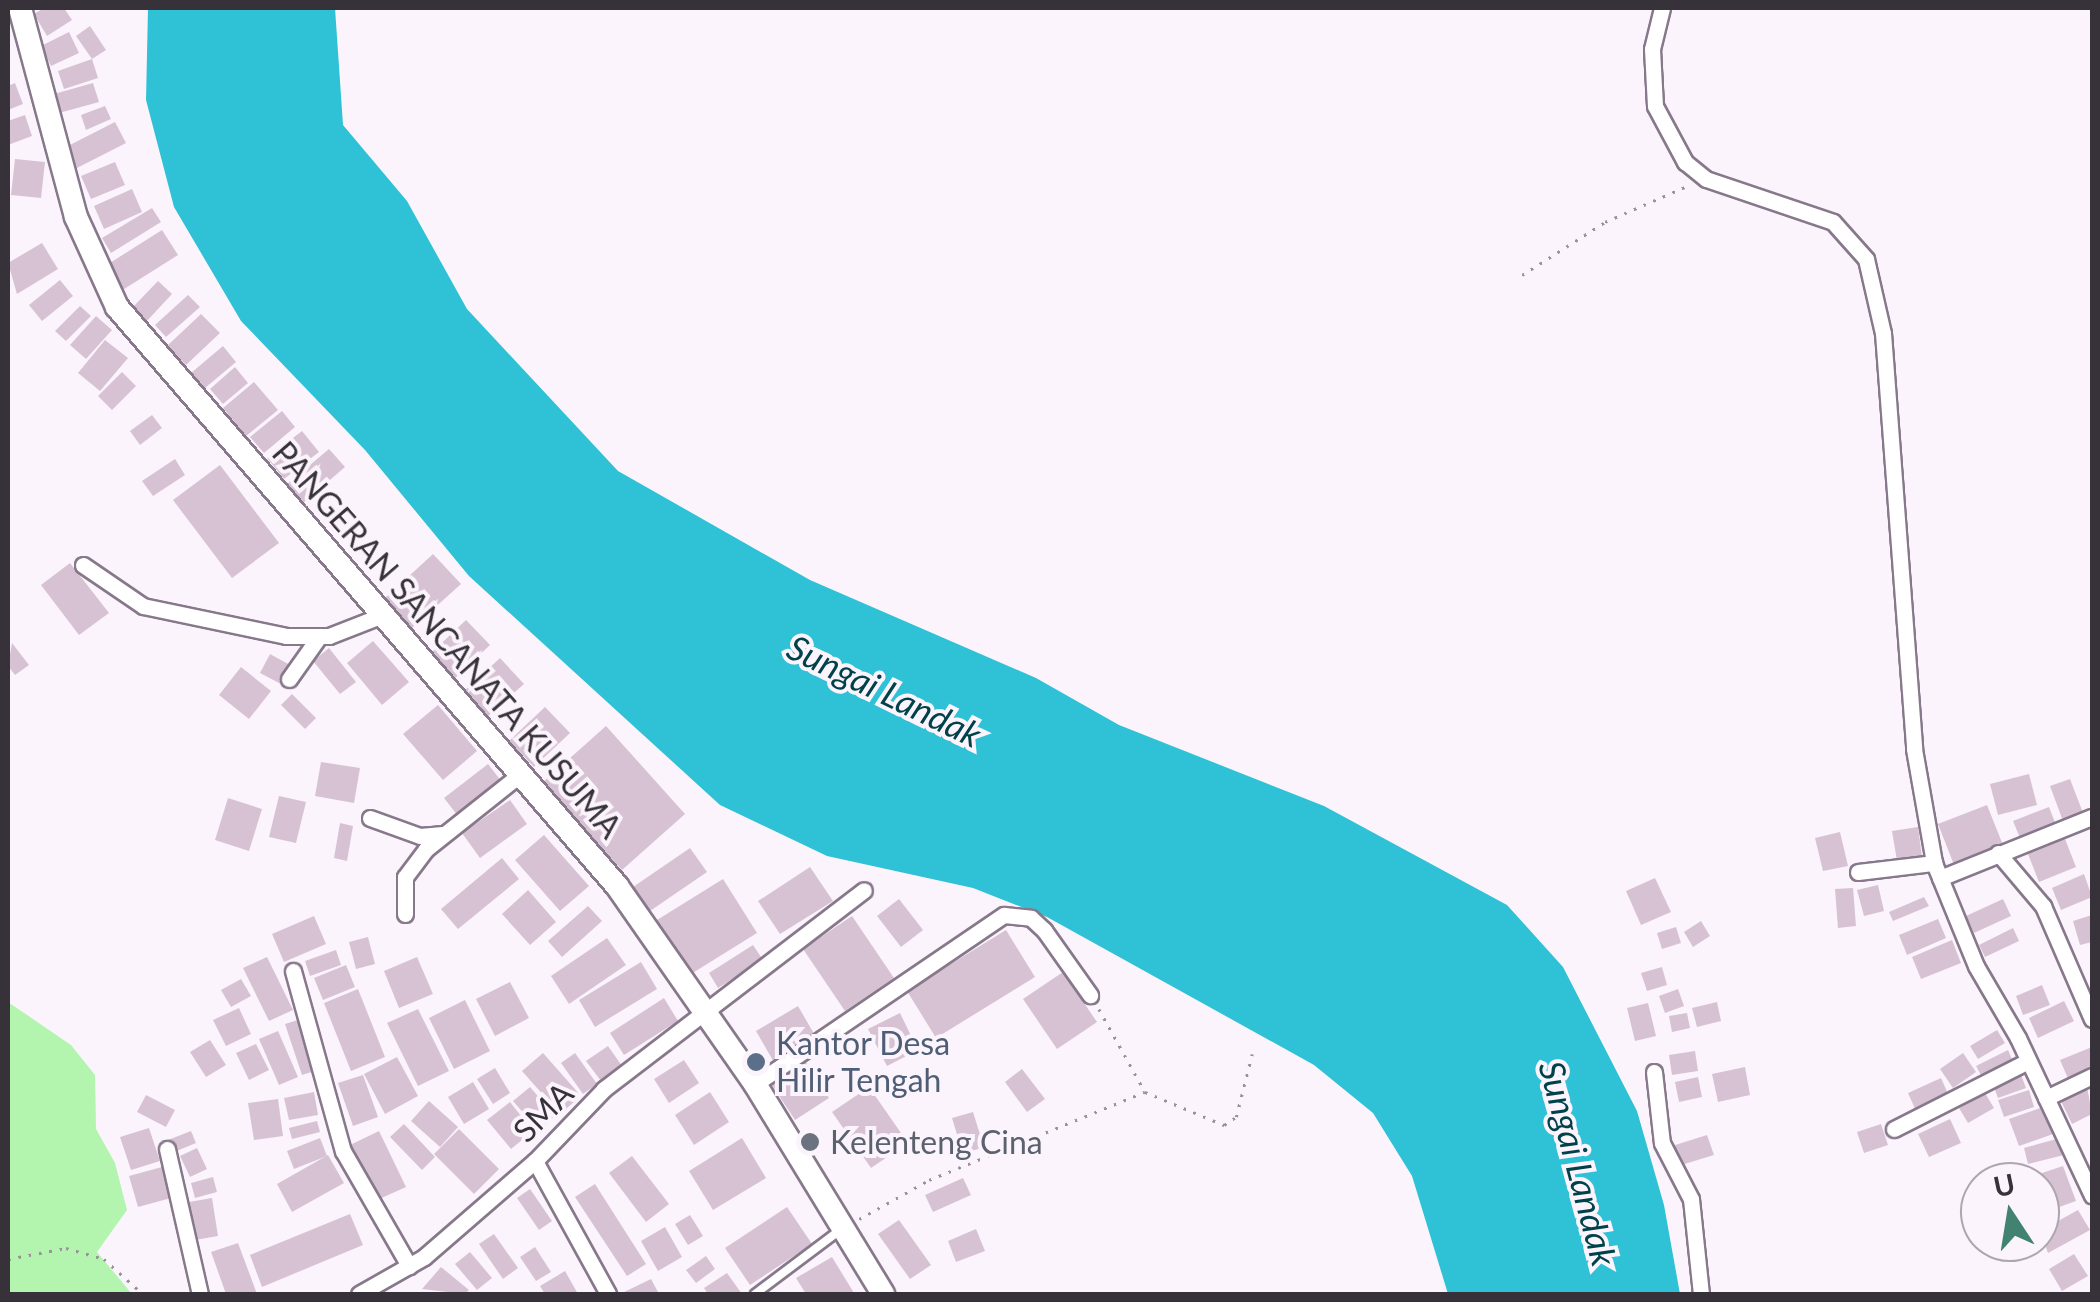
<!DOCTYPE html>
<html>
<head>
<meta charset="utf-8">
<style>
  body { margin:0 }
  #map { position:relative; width:2100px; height:1302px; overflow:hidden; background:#fbf4fc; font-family:Lato,sans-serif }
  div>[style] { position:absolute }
  .green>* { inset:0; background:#b3f5af }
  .water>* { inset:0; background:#2fc2d6 }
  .building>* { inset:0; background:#d7c2d4 }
  .path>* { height:2.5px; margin-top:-1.25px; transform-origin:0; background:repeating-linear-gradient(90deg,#99929a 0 2.5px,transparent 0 10.5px) }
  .roads { filter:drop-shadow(2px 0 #87788b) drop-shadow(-2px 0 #87788b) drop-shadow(0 2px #87788b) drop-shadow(0 -2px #87788b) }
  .lane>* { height:8px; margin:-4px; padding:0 4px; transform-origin:4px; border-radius:4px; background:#fff }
  .street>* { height:15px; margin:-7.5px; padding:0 7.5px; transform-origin:7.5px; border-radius:7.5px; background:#fff }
  .secondary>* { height:22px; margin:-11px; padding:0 11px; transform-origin:11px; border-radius:11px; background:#fff }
  .dots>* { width:28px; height:28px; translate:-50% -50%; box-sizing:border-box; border:5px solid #fbf4fc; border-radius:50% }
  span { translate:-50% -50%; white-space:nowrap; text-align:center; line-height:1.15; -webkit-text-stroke:8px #fbf4fc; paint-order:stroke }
  .street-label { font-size:32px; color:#373139 }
  .service-label { font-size:32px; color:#4e5e75 }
  .left { translate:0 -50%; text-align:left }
  .worship-label { font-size:32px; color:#5b616d }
  .water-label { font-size:35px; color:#00424a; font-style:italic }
  .frame { position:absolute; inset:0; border:10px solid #373139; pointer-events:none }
  .north { position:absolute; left:1960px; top:1162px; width:100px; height:100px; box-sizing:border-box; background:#fbf4fc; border:2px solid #ada6ae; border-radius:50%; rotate:348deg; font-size:28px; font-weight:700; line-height:40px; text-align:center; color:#373139 }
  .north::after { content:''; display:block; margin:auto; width:35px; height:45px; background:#418270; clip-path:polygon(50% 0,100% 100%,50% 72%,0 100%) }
</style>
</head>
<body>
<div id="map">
  <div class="green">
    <div style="clip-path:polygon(8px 1002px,71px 1045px,95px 1075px,96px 1129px,115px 1163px,127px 1210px,97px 1252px,132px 1294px,8px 1294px)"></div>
  </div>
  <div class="water">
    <div style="clip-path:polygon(148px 8px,335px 8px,343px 125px,407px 201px,467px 309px,618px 471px,810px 580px,1036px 678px,1119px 725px,1324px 806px,1507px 905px,1563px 967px,1637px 1111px,1664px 1205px,1680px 1294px,1448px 1294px,1412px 1176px,1373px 1113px,1314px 1065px,1047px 917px,973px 888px,827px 856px,720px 805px,469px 576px,365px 450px,241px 321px,174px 207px,146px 100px)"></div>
  </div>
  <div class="building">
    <div style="clip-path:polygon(44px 8px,64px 8px,72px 20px,47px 36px,34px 14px)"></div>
    <div style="clip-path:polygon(90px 26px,106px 50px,92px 59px,76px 36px)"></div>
    <div style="clip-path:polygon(69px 32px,79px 53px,51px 66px,41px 46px)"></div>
    <div style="clip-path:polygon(92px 59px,98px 78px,64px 89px,58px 71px)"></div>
    <div style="clip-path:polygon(15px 83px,23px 104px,8px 110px,8px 86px)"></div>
    <div style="clip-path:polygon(93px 83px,99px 102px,59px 113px,54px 94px)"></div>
    <div style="clip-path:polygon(105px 106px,111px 119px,86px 130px,81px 115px)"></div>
    <div style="clip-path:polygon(25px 115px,32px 136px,8px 145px,8px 121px)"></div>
    <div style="clip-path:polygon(115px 122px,126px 143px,75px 169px,64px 148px)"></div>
    <div style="clip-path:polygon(15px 159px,45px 162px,41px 198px,11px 195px)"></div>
    <div style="clip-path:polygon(115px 162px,125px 185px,91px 199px,81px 176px)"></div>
    <div style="clip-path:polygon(132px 189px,142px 212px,104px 229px,94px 206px)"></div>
    <div style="clip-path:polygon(152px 208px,161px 222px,111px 253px,102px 238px)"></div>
    <div style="clip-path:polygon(162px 230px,178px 255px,121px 291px,105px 266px)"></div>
    <div style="clip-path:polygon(42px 243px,58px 269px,17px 294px,8px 263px)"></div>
    <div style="clip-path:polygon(60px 280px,73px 296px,42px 321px,29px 305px)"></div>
    <div style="clip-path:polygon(158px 281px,172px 294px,146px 322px,132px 308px)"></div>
    <div style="clip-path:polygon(188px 295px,200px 307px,166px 337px,155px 325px)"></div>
    <div style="clip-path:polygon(80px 306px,91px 316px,66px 341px,55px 331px)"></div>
    <div style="clip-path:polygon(201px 314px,220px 333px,186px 365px,167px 346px)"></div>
    <div style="clip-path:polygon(96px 316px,112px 330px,86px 359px,70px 345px)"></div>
    <div style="clip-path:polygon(105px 340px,128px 358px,100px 391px,78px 373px)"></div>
    <div style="clip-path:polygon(223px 346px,236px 362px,205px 388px,191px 373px)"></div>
    <div style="clip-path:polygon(235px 367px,248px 383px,223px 404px,210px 389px)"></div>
    <div style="clip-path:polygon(122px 372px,136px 386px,112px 410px,98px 396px)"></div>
    <div style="clip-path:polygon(254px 382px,278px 410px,246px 436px,223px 408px)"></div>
    <div style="clip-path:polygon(282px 411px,295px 427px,264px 453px,250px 437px)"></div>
    <div style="clip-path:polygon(152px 415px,162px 428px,140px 445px,130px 431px)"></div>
    <div style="clip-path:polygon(302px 431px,319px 452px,284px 479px,267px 458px)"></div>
    <div style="clip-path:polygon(329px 449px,345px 467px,302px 504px,286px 485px)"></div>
    <div style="clip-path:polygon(175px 459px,185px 475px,153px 496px,142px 481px)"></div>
    <div style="clip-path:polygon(220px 465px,279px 543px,232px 578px,173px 500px)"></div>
    <div style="clip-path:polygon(433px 554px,461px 584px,411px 629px,384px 599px)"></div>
    <div style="clip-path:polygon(70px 563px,109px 613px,79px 635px,41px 585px)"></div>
    <div style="clip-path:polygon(466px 620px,490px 645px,452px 681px,428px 656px)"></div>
    <div style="clip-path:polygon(373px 641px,409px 682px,382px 705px,347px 663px)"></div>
    <div style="clip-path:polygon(12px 643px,29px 665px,15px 675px,8px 666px)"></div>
    <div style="clip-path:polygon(329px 648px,356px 682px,340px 694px,313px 661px)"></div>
    <div style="clip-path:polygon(270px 654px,290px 665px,281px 684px,260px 673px)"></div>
    <div style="clip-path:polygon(500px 658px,524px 684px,486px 718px,462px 693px)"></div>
    <div style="clip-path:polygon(241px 667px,271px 691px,249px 719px,219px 695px)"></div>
    <div style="clip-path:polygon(292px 694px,316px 718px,305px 729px,281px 705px)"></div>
    <div style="clip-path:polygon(438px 705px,477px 751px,443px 780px,403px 734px)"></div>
    <div style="clip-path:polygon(545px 707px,570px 733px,534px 767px,509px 741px)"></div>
    <div style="clip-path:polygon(606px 726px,685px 814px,622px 870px,542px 783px)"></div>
    <div style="clip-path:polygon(321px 762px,360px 768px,354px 803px,315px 796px)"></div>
    <div style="clip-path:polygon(488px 764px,502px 782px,458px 816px,444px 798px)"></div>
    <div style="clip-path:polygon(2029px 774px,2037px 805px,1998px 815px,1990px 784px)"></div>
    <div style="clip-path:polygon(2070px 779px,2083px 813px,2063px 821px,2050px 786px)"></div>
    <div style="clip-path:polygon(279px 796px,306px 802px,296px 843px,269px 837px)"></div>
    <div style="clip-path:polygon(228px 798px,262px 809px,249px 851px,215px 840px)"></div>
    <div style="clip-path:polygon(510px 800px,527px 824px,480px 858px,462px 833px)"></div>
    <div style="clip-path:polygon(1987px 805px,2003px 845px,1954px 865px,1938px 824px)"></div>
    <div style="clip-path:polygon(2049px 807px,2056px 825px,2020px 838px,2013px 821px)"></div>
    <div style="clip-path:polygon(340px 823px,353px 826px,347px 861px,334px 858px)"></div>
    <div style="clip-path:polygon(1918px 827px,1922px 857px,1897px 861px,1892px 831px)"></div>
    <div style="clip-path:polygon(1840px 832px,1848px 866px,1823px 871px,1815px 838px)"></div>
    <div style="clip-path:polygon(544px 835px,589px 886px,560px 911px,515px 860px)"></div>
    <div style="clip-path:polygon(2065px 839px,2076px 867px,2039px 882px,2028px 854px)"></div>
    <div style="clip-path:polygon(690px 848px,707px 872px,650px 911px,633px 887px)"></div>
    <div style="clip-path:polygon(502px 858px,519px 879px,458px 929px,441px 909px)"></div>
    <div style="clip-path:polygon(810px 867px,833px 901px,780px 934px,758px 901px)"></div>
    <div style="clip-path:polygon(2084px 874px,2092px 897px,2061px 910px,2052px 888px)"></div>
    <div style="clip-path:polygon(1655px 878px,1671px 912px,1641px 925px,1626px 891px)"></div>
    <div style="clip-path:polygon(723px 879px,757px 933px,691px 974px,657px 920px)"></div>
    <div style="clip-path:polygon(1878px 885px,1884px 911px,1864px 916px,1857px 890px)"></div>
    <div style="clip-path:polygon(1853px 888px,1856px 926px,1838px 928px,1835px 889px)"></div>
    <div style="clip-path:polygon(528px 890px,556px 922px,530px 945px,502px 914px)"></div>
    <div style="clip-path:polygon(1924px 897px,1929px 906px,1893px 921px,1889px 912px)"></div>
    <div style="clip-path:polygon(899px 899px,923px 930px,901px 947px,877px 916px)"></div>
    <div style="clip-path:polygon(2003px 899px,2011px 916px,1974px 933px,1966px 916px)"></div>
    <div style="clip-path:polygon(588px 906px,602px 921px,562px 957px,548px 941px)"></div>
    <div style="clip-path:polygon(2092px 915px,2092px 942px,2080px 945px,2073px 921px)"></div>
    <div style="clip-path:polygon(314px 916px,326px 944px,284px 962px,272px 934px)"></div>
    <div style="clip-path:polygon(852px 916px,894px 978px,845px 1011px,803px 949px)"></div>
    <div style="clip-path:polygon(1938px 919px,1946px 938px,1907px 955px,1899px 935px)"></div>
    <div style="clip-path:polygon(1701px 921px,1710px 936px,1693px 947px,1684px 932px)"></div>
    <div style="clip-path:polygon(1676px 927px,1681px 943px,1662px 949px,1657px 933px)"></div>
    <div style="clip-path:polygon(2013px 928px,2019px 941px,1985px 957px,1979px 945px)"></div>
    <div style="clip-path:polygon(1006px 930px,1035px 977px,936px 1038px,907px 991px)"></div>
    <div style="clip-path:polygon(368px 937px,375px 964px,356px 969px,349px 942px)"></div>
    <div style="clip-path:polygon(607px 938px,626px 965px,569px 1004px,551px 976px)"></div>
    <div style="clip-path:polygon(1952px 940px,1961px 963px,1921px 979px,1912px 957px)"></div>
    <div style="clip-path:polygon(753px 945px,763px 960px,718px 988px,709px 973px)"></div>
    <div style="clip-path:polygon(336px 950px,341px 965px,310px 976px,305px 961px)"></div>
    <div style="clip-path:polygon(267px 957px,293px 1010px,269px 1021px,243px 968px)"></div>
    <div style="clip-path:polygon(417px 957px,433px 994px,399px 1008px,384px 971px)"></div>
    <div style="clip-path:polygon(641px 962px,657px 989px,595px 1027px,579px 1000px)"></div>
    <div style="clip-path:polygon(346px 965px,355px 987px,323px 1000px,314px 978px)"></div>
    <div style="clip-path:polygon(1662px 967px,1667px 985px,1647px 991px,1641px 973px)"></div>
    <div style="clip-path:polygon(1063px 972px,1097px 1022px,1057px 1049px,1023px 999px)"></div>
    <div style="clip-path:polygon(241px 979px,251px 996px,231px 1007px,221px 990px)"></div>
    <div style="clip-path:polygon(510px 982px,529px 1018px,495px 1036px,476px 999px)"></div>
    <div style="clip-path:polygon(2042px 985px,2050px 1005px,2023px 1015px,2016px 996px)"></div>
    <div style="clip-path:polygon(358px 989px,385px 1057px,351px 1071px,324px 1003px)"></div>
    <div style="clip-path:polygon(1678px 989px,1684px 1006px,1665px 1013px,1659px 996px)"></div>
    <div style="clip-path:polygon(664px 998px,678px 1021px,624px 1055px,610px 1033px)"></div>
    <div style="clip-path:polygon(465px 1000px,490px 1051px,454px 1069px,429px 1018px)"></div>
    <div style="clip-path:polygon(2064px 1001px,2074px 1021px,2038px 1038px,2029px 1018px)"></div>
    <div style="clip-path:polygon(1717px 1002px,1721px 1021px,1697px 1027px,1692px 1008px)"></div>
    <div style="clip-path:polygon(1648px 1003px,1656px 1036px,1635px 1041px,1627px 1008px)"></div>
    <div style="clip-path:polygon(798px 1006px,817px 1039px,775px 1064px,756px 1031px)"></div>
    <div style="clip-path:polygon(239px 1008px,251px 1034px,226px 1046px,213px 1020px)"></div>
    <div style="clip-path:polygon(418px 1009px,449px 1071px,418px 1086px,387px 1023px)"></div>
    <div style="clip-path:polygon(900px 1013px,918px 1050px,887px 1066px,868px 1029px)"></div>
    <div style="clip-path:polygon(1687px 1013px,1690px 1028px,1672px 1032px,1669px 1016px)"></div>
    <div style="clip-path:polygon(301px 1019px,318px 1070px,302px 1075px,285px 1024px)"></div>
    <div style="clip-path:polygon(1997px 1030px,2005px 1043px,1978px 1059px,1970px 1046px)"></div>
    <div style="clip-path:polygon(278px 1031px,298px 1077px,279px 1085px,259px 1039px)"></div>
    <div style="clip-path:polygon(210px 1040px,226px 1065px,206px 1077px,190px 1052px)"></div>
    <div style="clip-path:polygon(256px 1044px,269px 1070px,249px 1080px,236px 1053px)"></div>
    <div style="clip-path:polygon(608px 1046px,622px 1066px,601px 1081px,586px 1061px)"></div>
    <div style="clip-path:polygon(2092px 1047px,2092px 1074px,2070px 1083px,2060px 1060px)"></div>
    <div style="clip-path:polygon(2008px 1050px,2014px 1064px,1983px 1079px,1976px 1066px)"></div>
    <div style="clip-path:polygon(1695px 1051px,1698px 1071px,1672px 1075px,1669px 1055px)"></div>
    <div style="clip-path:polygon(543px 1053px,581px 1096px,560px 1114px,522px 1071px)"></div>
    <div style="clip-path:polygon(575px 1053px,597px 1084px,583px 1094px,561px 1063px)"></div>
    <div style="clip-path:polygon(1963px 1053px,1976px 1072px,1953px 1088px,1940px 1069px)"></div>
    <div style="clip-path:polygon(397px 1057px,418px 1096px,385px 1114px,364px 1074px)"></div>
    <div style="clip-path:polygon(804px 1059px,829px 1098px,795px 1120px,770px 1082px)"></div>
    <div style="clip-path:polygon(684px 1060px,699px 1083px,669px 1103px,654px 1079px)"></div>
    <div style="clip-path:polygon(1745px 1067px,1750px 1095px,1718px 1102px,1712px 1074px)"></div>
    <div style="clip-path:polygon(495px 1068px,510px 1093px,493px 1104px,477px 1079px)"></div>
    <div style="clip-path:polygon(1022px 1069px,1045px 1099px,1027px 1112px,1005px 1082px)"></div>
    <div style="clip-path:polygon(2020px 1072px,2026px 1088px,1998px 1098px,1992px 1082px)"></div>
    <div style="clip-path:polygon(363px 1075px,378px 1117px,353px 1126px,338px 1083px)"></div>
    <div style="clip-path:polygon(1698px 1077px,1702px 1097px,1679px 1102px,1675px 1082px)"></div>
    <div style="clip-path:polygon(1941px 1078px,1949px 1096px,1916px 1111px,1908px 1093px)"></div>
    <div style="clip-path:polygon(473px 1082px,489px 1109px,464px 1124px,448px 1097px)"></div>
    <div style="clip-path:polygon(530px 1087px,555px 1116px,538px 1130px,513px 1101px)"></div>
    <div style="clip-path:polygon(869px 1087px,908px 1143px,871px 1168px,832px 1112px)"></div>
    <div style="clip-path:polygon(2087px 1087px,2092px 1114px,2072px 1124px,2060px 1099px)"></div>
    <div style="clip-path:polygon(2029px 1090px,2034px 1107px,2004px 1117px,1998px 1100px)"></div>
    <div style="clip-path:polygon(314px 1092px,318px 1115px,289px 1120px,284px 1098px)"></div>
    <div style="clip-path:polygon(710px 1092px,729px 1122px,694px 1145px,675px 1115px)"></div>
    <div style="clip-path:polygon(1985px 1093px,1994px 1108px,1968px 1123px,1959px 1108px)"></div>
    <div style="clip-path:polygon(146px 1095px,175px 1110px,166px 1127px,137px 1112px)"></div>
    <div style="clip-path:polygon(278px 1099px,283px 1136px,254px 1140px,248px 1103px)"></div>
    <div style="clip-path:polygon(429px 1101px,458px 1127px,440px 1147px,411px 1121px)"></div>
    <div style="clip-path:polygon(510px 1102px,533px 1131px,511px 1149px,487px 1120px)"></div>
    <div style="clip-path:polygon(2043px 1107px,2053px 1134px,2019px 1146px,2009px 1119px)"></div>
    <div style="clip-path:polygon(973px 1112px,984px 1147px,963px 1154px,952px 1118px)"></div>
    <div style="clip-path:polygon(1950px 1119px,1961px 1143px,1929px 1157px,1918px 1134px)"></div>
    <div style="clip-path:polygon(317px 1121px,320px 1132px,292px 1139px,289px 1128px)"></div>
    <div style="clip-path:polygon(404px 1124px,435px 1157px,422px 1170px,390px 1137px)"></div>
    <div style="clip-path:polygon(1881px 1124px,1888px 1145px,1864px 1153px,1857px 1132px)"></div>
    <div style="clip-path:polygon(149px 1128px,160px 1161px,131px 1170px,120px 1137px)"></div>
    <div style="clip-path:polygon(459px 1129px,499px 1169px,474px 1194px,434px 1154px)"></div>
    <div style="clip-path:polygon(191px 1131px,196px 1143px,174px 1152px,168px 1140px)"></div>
    <div style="clip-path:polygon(379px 1131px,406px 1187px,377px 1200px,350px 1145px)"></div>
    <div style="clip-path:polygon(1707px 1135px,1714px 1155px,1678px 1166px,1672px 1146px)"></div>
    <div style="clip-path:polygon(320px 1138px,327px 1156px,294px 1169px,287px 1151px)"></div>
    <div style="clip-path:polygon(742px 1138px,766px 1178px,713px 1210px,689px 1171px)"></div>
    <div style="clip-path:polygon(2060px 1138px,2064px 1155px,2028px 1164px,2024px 1148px)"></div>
    <div style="clip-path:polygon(197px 1148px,207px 1169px,190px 1177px,180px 1156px)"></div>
    <div style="clip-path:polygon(328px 1155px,344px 1183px,292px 1212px,277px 1184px)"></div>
    <div style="clip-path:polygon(632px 1156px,669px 1204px,646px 1222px,609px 1173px)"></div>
    <div style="clip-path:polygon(2063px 1166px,2076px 1201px,2045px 1212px,2040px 1182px,2033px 1176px)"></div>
    <div style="clip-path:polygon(162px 1167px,171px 1198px,138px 1207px,129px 1176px)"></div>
    <div style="clip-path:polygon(213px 1177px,217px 1192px,195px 1198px,191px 1183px)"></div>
    <div style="clip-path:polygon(963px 1178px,971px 1195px,933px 1212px,925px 1195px)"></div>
    <div style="clip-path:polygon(595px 1184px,646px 1264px,627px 1276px,575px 1197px)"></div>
    <div style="clip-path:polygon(530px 1189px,552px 1221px,539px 1230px,517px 1198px)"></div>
    <div style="clip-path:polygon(212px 1198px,218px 1236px,195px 1240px,189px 1202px)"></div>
    <div style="clip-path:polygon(787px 1207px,812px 1244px,750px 1285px,725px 1248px)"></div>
    <div style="clip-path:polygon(2078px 1210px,2090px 1230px,2048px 1253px,2040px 1231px)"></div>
    <div style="clip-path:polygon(350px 1214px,363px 1245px,262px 1287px,250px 1255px)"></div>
    <div style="clip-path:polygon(690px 1215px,703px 1236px,688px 1245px,675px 1224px)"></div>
    <div style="clip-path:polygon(899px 1220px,931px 1265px,910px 1279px,878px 1234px)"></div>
    <div style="clip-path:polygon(665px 1227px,682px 1257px,658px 1271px,641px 1241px)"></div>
    <div style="clip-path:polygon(976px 1229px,985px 1251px,956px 1262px,948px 1241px)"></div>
    <div style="clip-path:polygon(494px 1234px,518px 1268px,503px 1279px,479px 1244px)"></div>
    <div style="clip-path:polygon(238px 1243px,257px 1294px,226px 1294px,211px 1252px)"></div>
    <div style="clip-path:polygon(535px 1247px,551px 1272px,536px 1281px,520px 1257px)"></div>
    <div style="clip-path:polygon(470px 1252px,492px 1278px,477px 1290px,455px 1264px)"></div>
    <div style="clip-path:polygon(2074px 1254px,2088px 1276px,2062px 1291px,2049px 1269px)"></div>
    <div style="clip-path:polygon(706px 1256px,715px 1269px,696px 1283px,686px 1270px)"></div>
    <div style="clip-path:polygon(832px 1257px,854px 1293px,806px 1294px,796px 1278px)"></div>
    <div style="clip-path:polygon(441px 1267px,469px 1290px,465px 1294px,422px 1289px)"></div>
    <div style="clip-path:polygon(565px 1271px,578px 1294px,545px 1294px,540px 1286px)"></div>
    <div style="clip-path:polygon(727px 1273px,742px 1294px,708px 1294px,704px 1288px)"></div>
    <div style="clip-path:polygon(651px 1279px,659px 1294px,620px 1294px)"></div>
  </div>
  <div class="path">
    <div style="left:1522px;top:275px;width:98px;rotate:-32.6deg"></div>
    <div style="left:1605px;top:222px;width:90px;rotate:-23.7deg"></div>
    <div style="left:1099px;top:1009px;width:93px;rotate:60.9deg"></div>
    <div style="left:859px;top:1219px;width:80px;rotate:-29.1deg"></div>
    <div style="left:929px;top:1180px;width:233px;rotate:-22.2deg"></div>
    <div style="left:1145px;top:1092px;width:86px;rotate:22.7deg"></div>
    <div style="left:1224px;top:1125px;width:14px;rotate:-34deg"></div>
    <div style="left:1236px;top:1117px;width:65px;rotate:-75.7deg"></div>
    <div style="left:8px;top:1259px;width:59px;rotate:-10.7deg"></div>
    <div style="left:66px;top:1248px;width:40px;rotate:16deg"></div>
    <div style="left:104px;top:1259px;width:52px;rotate:41.9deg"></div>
  </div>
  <div class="roads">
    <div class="lane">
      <div style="left:755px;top:1294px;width:105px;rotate:-36.9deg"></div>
    </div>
    <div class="street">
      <div style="left:1662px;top:8px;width:42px;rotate:103.7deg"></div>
      <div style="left:1652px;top:49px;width:57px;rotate:87deg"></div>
      <div style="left:1655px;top:106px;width:64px;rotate:61.8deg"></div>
      <div style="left:1685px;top:162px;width:27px;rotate:39deg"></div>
      <div style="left:1706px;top:179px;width:134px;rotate:18.7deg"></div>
      <div style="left:1833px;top:222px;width:50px;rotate:48.3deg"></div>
      <div style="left:1866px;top:259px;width:76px;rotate:77.1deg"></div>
      <div style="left:1883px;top:333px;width:417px;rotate:85.7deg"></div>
      <div style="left:1914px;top:749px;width:116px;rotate:80deg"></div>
      <div style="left:1934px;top:863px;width:111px;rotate:67.8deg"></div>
      <div style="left:1976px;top:966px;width:83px;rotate:59.7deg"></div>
      <div style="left:2018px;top:1038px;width:174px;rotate:64.8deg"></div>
      <div style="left:83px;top:565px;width:73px;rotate:34.3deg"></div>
      <div style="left:143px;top:606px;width:146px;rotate:11.8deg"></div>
      <div style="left:286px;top:636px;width:43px"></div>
      <div style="left:329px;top:636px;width:55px;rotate:-21.4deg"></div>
      <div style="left:289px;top:679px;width:50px;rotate:-54.7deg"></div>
      <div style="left:370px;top:818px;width:53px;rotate:19.8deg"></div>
      <div style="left:420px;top:836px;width:23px;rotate:-5deg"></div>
      <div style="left:1998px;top:853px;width:70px;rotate:49.7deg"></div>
      <div style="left:2043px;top:906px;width:123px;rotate:66.6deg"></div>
      <div style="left:1858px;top:872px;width:77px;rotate:-6.8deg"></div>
      <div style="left:1940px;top:878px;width:164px;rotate:-21.9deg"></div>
      <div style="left:405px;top:914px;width:37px;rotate:-90deg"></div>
      <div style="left:405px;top:877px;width:35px;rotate:-53deg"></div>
      <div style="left:426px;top:849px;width:122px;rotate:-38.4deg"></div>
      <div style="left:293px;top:971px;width:187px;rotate:74.5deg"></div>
      <div style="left:343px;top:1151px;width:133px;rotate:60.1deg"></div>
      <div style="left:1654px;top:1072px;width:71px;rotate:83.6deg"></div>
      <div style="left:1662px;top:1143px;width:63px;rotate:62.6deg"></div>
      <div style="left:1691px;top:1199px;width:96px;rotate:84deg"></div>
      <div style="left:755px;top:1084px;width:301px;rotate:-34.2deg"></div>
      <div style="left:1004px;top:915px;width:27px;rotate:6deg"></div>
      <div style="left:1031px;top:918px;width:18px;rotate:43deg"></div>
      <div style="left:1044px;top:930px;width:80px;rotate:54.7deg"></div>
      <div style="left:2046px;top:1098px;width:51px;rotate:-25.6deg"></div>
      <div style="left:1894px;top:1129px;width:150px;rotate:-26.9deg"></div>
      <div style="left:167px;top:1149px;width:149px;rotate:77.2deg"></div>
      <div style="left:535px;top:1161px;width:152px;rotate:61.2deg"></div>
      <div style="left:359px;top:1294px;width:75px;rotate:-29.6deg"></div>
      <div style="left:424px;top:1257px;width:147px;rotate:-40.9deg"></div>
      <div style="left:535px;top:1161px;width:100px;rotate:-46.2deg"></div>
      <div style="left:604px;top:1089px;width:327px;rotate:-37.4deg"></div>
    </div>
    <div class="secondary">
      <div style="left:20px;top:8px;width:216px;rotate:75deg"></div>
      <div style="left:76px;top:217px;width:99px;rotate:65.5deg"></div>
      <div style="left:117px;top:307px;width:765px;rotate:49.19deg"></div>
      <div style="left:617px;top:886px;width:241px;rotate:55.1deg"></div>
      <div style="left:755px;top:1084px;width:246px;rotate:58.6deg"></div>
    </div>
  </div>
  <div class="dots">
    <div style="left:756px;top:1062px;background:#5c6f8a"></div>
    <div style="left:810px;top:1142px;background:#6b7280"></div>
  </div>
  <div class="street-label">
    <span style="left:447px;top:640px;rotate:49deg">PANGERAN SANCANATA KUSUMA</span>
    <span style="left:543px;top:1112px;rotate:-45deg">SMA</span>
  </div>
  <div class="service-label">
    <span class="left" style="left:776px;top:1062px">Kantor Desa<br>Hilir Tengah</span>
  </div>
  <div class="worship-label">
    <span class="left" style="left:830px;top:1142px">Kelenteng Cina</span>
  </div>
  <div class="water-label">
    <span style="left:885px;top:690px;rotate:26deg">Sungai Landak</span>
    <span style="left:1579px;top:1163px;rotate:75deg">Sungai Landak</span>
  </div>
  <div class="frame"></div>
  <div class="north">U</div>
</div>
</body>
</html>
